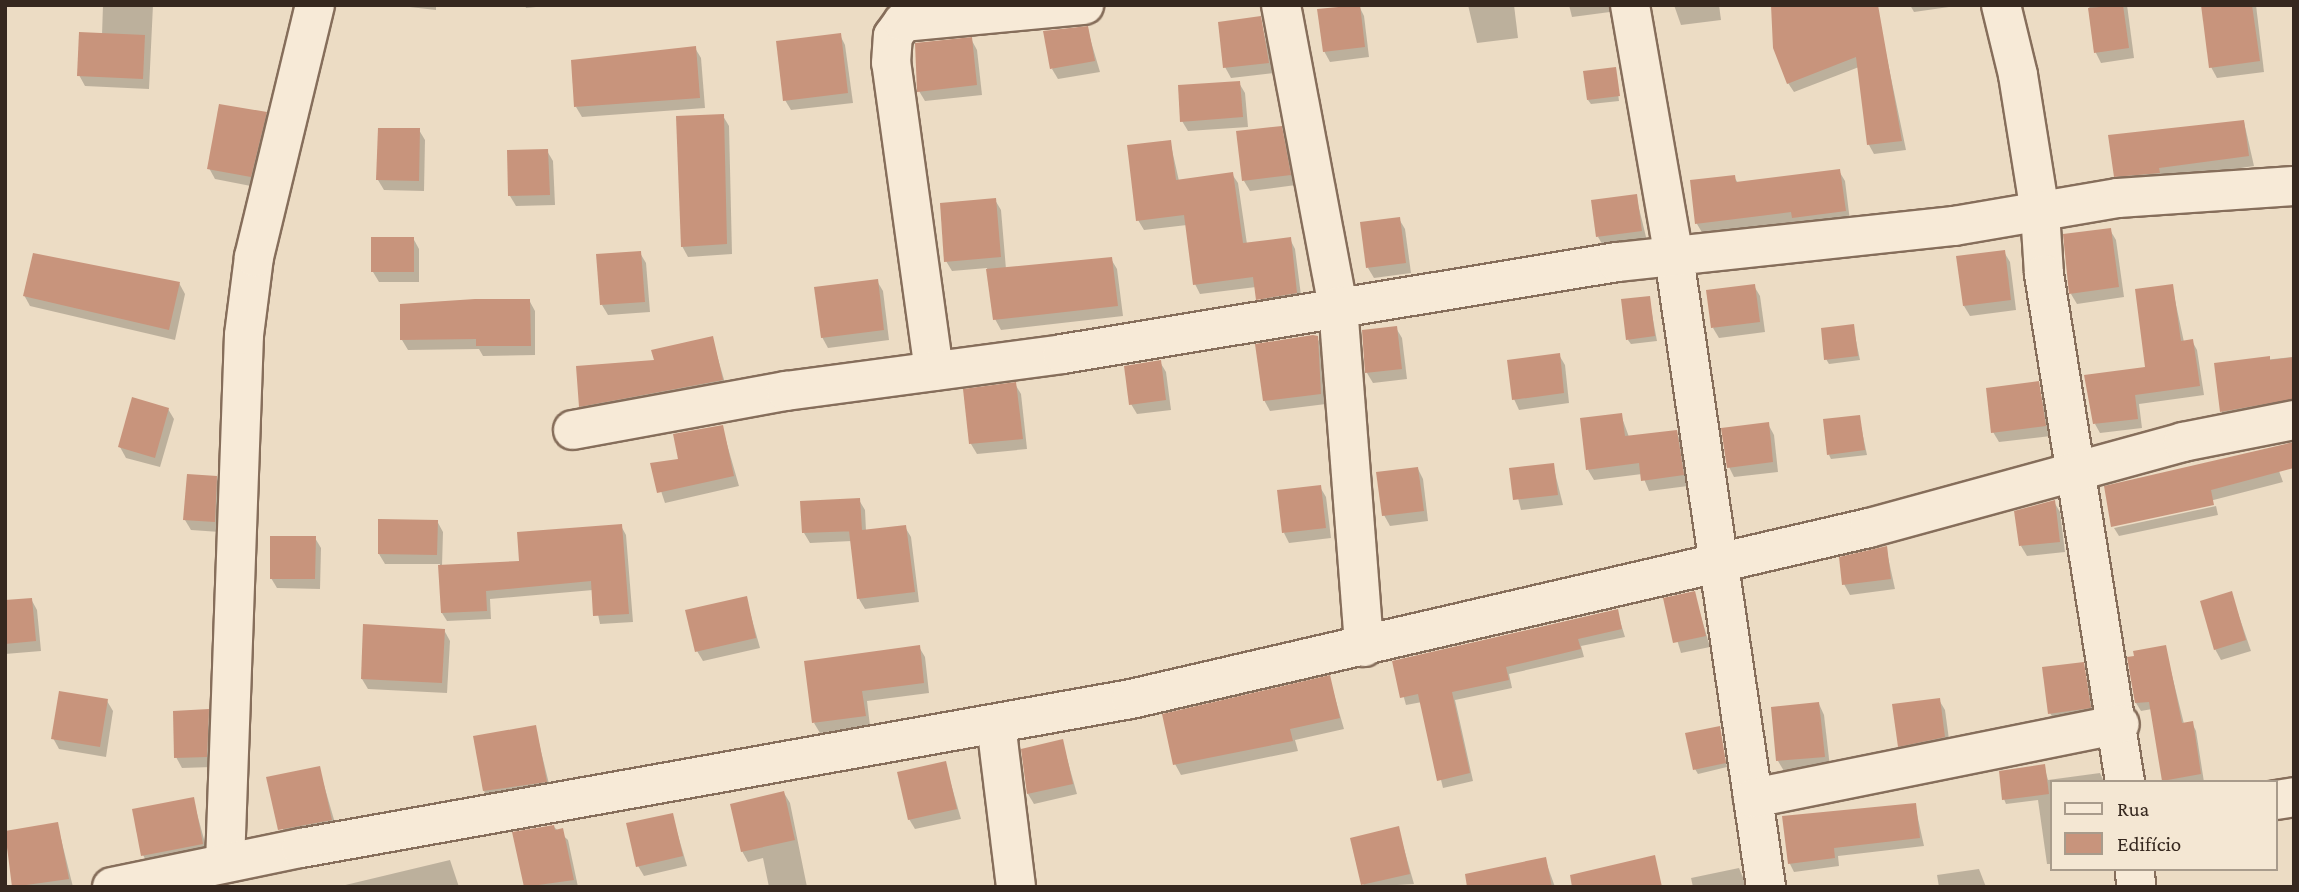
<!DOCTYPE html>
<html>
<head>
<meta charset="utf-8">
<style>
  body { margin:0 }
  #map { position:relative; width:2299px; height:892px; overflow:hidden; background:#ecdcc4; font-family:"Crimson Pro",serif }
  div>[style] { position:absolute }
  .shadow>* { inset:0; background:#0003 }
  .building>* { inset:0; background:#c8947c }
  .roads { filter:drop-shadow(2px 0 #866e5b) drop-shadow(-2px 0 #866e5b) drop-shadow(0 2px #866e5b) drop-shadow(0 -2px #866e5b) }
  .minor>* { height:38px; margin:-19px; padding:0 19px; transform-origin:19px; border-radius:19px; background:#f7ead7 }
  span { translate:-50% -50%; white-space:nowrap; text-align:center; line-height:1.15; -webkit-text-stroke:6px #f4e7d3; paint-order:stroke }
  .frame { position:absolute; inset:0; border:7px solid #36281f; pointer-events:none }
  .legend { position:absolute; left:2050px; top:780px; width:228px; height:91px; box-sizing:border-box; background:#f4e7d3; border:2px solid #a89b8b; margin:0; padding:9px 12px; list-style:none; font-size:21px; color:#36281f }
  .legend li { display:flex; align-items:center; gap:14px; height:35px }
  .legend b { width:35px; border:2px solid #a89b8b }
</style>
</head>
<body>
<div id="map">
  <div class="shadow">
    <div style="clip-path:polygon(103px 5px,153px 5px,149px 89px,85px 86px,79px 75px,102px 35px)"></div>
    <div style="clip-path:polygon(392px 5px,436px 5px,436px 10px)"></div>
    <div style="clip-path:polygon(525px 5px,556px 5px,526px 8px)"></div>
    <div style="clip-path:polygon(1468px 5px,1514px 5px,1518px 38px,1477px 43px)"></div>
    <div style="clip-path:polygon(1569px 5px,1609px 5px,1610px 12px,1572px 17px)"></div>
    <div style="clip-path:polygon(1674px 5px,1719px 5px,1721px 20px,1681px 25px)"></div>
    <div style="clip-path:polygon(1910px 5px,1949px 5px,1949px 7px,1914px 12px)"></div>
    <div style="clip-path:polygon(2089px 5px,2127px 5px,2134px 58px,2101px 63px,2096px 53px)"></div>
    <div style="clip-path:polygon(2203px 5px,2256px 5px,2264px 72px,2217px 78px,2211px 67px)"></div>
    <div style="clip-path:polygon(1359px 6px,1364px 16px,1369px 57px,1330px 62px,1324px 51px)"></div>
    <div style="clip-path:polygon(1260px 18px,1274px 73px,1231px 78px,1225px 67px)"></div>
    <div style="clip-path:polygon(1879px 20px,1906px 150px,1874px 154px,1869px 145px,1859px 67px,1794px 92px,1788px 83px)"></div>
    <div style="clip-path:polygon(1087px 28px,1100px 72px,1058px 79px,1052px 69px)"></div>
    <div style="clip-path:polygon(840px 35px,845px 45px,853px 103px,791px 110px,785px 100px)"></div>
    <div style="clip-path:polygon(971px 39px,977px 50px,982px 95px,925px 101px,919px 91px)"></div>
    <div style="clip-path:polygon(695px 48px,701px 58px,705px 108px,582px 117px,576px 107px)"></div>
    <div style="clip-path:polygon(1615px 69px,1619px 101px,1591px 104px,1588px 100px)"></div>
    <div style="clip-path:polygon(1239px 83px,1245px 93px,1248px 127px,1188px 131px,1182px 121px)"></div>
    <div style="clip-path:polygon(265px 114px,271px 124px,256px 187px,215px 179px,209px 168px)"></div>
    <div style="clip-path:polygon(723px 116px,729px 126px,732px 254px,688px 257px,682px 246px)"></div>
    <div style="clip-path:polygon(2244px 122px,2254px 166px,2122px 186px,2116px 176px)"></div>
    <div style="clip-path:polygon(1281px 127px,1296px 185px,1250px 191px,1244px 181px)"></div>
    <div style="clip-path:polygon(419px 130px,425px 140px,424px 191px,384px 190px,378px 180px)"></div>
    <div style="clip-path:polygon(1170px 141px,1179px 181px,1232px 174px,1238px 183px,1247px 244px,1290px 239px,1295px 249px,1302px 303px,1263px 309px,1256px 287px,1200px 294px,1195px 284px,1187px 225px,1144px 230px,1138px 220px)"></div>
    <div style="clip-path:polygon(547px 151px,553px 161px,555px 205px,516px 206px,510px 196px)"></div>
    <div style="clip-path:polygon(1839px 171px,1845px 181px,1850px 221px,1800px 227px,1797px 222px,1703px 234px,1697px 224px,1692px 182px,1734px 177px,1738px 183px)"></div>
    <div style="clip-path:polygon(1636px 196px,1647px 241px,1604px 247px,1598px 237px)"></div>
    <div style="clip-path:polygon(995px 200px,1001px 210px,1006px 269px,1111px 259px,1117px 269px,1123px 316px,1001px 330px,995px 319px,987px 268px,952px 271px,946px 261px)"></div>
    <div style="clip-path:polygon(1399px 219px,1405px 229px,1411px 273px,1374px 278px,1368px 268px)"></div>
    <div style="clip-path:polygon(2110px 230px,2116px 240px,2124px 297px,2077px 304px,2071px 294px)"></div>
    <div style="clip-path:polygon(413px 238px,419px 249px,419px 282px,379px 282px,373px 272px)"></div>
    <div style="clip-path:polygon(2004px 252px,2010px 262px,2016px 310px,1970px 316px,1964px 306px)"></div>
    <div style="clip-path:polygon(640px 253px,646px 263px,650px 312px,608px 315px,602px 305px)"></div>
    <div style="clip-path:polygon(877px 281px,883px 291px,889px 340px,828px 348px,822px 337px)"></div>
    <div style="clip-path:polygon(179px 283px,185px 294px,175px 340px,30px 306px,24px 295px)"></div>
    <div style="clip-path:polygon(1754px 286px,1760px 296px,1765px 332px,1719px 338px,1713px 328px)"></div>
    <div style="clip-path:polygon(2172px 286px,2184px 342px,2192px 341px,2197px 350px,2204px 395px,2139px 404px,2142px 428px,2100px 433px,2095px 424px,2147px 369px)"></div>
    <div style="clip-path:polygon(1649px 298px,1657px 341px,1631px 344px,1628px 340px)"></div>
    <div style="clip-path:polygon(529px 300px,535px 311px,535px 355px,483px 356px,479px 349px,408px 350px,402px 340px)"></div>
    <div style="clip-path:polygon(1853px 326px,1860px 360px,1829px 364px,1826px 359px)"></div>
    <div style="clip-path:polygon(1396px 328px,1402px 338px,1407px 379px,1373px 383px,1367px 373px,1364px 332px)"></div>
    <div style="clip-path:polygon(712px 338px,727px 390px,586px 416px,580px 406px,656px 361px)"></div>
    <div style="clip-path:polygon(1317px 338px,1323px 348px,1326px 404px,1270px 411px,1264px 400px)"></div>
    <div style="clip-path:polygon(1559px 355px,1565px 365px,1569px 403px,1519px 410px,1514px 399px)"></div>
    <div style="clip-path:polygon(2294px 357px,2294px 409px,2228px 422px,2222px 412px,2216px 365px)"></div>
    <div style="clip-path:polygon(1160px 362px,1166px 372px,1171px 410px,1137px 414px,1131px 404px)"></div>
    <div style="clip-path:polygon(2038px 383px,2051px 436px,1999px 442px,1993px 432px)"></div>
    <div style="clip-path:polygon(1015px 384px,1021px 394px,1027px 449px,977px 454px,971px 444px,965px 391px)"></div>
    <div style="clip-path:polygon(168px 409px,174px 419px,160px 467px,126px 458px,120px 447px)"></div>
    <div style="clip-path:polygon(1621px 415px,1629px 437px,1676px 432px,1682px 443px,1688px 486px,1649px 491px,1642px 474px,1594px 480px,1588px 470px)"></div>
    <div style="clip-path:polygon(1859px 417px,1867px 455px,1831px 459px,1829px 455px)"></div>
    <div style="clip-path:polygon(1768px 424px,1774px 435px,1778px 472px,1734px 477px,1729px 467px)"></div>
    <div style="clip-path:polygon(722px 427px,739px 486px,665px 503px,652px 464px,680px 461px)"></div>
    <div style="clip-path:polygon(2271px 449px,2283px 482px,2113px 526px,2106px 488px)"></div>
    <div style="clip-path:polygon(1553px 465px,1563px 505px,1521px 510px,1511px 470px)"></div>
    <div style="clip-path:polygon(1418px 469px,1423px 479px,1428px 521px,1390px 526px,1384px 515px)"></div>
    <div style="clip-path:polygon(216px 478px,222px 488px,220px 532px,191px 530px,185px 520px)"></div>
    <div style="clip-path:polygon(1320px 487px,1326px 497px,1331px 538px,1289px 543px,1284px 533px)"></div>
    <div style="clip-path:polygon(859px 500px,865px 510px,866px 531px,905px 527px,911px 537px,919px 602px,865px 609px,859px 599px,852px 541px,810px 543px,804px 533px)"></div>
    <div style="clip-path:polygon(2054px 502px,2060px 512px,2065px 552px,2027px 556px,2021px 546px)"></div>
    <div style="clip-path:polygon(2216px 506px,2218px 515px,2119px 536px,2114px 528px)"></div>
    <div style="clip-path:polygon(437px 521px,443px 532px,442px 566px,521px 562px,621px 526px,626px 535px,633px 622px,600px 624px,593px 590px,490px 599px,491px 619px,447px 621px,442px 613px,440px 564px,385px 564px,379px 554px)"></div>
    <div style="clip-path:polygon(315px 538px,321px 548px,320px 589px,277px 588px,271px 578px)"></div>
    <div style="clip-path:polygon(1886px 548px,1895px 589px,1850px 595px,1844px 584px)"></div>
    <div style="clip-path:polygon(1694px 593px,1710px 647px,1681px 653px,1665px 600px)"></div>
    <div style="clip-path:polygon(2231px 593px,2251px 651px,2221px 660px,2215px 649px)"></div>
    <div style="clip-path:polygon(746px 598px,760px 648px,703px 661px,697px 651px)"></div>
    <div style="clip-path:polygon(31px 599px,37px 610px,41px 651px,5px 654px,5px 602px)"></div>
    <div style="clip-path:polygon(1617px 611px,1625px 637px,1581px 646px,1584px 657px,1509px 674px,1512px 688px,1455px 700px,1473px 781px,1443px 788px,1422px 702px,1406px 705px,1394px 662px)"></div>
    <div style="clip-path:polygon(444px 630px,450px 641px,447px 693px,368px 689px,362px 679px)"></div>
    <div style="clip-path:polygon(919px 647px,925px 657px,929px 693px,867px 701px,870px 726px,820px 733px,814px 723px)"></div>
    <div style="clip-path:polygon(2165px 647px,2184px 724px,2192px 723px,2196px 731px,2204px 782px,2165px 782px,2152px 709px,2141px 711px,2136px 703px)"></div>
    <div style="clip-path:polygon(2083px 664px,2096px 718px,2056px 723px,2050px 713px)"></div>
    <div style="clip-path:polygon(1329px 677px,1344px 729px,1295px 740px,1298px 751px,1181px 775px,1175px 764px)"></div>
    <div style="clip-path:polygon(1939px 700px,1945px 710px,1950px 747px,1905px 756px,1899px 746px)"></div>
    <div style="clip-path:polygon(107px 701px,113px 711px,106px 757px,59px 749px,53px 738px)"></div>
    <div style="clip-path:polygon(1819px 704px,1824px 715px,1830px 767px,1784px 771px,1778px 761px)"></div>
    <div style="clip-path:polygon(208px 711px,214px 721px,212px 767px,182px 768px,176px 757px)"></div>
    <div style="clip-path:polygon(535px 727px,551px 792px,490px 801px,484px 791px)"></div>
    <div style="clip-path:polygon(1719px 728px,1727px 767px,1698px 774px,1695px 769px)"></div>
    <div style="clip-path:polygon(1062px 741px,1077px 794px,1034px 804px,1028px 794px)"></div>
    <div style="clip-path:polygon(945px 763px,961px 819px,915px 829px,909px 819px)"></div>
    <div style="clip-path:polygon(2044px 766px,2048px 780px,2100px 773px,2104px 782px,2052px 782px,2052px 864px,2047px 864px,2038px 800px,2006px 804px,2004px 799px)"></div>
    <div style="clip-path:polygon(319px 768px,337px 830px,286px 840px,268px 779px)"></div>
    <div style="clip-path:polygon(784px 793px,790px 803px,807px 887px,769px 887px,763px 858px,748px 862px,742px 851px)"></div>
    <div style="clip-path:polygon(193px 799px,208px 854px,149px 866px,143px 855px)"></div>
    <div style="clip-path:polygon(1915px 805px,1924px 846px,1838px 856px,1839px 866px,1794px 872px,1790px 864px,1784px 818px)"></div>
    <div style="clip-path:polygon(672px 815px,687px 866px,644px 876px,638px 866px)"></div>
    <div style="clip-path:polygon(57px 823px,73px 887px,14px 887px,5px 833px)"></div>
    <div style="clip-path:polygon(554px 827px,568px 840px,578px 887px,526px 887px)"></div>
    <div style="clip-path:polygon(1398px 828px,1414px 884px,1364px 887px,1352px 839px)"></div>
    <div style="clip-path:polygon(1545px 859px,1555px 887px,1503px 887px)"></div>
    <div style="clip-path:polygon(450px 860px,459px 887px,337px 887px)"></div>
    <div style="clip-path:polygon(1739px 868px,1747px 887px,1693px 887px,1691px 878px)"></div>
    <div style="clip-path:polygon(1979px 869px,1986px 887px,1939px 887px,1937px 875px)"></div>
  </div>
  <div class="building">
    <div style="clip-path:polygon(1360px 5px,1365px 47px,1323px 52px,1317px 9px)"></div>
    <div style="clip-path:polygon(1771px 5px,1878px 5px,1902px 141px,1867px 145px,1856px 57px,1787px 84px,1773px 48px)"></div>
    <div style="clip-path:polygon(2123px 5px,2129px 48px,2094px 53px,2088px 8px)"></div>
    <div style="clip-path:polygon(2201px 5px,2252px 5px,2260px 61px,2209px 68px)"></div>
    <div style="clip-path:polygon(1261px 16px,1269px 63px,1223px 68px,1218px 22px)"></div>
    <div style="clip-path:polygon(1088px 26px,1095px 61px,1050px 69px,1043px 31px)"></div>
    <div style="clip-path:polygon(79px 32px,145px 35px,143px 79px,77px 76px)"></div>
    <div style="clip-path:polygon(841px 33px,848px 93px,783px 101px,776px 41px)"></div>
    <div style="clip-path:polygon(972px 37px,977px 85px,917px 92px,915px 43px)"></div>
    <div style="clip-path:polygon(696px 46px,700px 98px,574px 107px,571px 60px)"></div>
    <div style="clip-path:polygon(1616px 67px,1620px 96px,1587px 100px,1583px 71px)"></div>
    <div style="clip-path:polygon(1240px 81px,1243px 117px,1180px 122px,1178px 85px)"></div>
    <div style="clip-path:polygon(219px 104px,267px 112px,251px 177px,207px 169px)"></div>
    <div style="clip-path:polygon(724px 114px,727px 244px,681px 247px,676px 116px)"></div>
    <div style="clip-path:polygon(2244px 120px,2249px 156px,2159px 168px,2160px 173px,2114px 177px,2108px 135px)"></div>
    <div style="clip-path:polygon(1282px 126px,1291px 175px,1242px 181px,1236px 131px)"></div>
    <div style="clip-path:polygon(378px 128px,420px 128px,419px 181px,376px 180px)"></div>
    <div style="clip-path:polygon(1171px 140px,1176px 180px,1233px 172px,1243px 243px,1291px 237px,1297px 293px,1256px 300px,1253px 277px,1193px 285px,1184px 215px,1136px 221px,1127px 145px)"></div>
    <div style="clip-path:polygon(548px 149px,550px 195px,508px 196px,507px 150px)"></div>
    <div style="clip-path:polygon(1840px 169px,1846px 211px,1792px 218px,1791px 212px,1695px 224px,1690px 180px,1735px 175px,1736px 182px)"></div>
    <div style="clip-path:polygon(1637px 194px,1642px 231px,1596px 237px,1591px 200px)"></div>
    <div style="clip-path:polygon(996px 198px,1001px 257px,944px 262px,940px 203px)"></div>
    <div style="clip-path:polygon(1400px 217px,1406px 263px,1366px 268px,1360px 222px)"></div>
    <div style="clip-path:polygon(2111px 228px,2119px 287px,2069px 294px,2063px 234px)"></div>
    <div style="clip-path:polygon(371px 237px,414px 237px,414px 272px,371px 272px)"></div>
    <div style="clip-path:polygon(2005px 250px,2011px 300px,1963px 306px,1956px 256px)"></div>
    <div style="clip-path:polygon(641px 251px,645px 302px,600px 305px,596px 254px)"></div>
    <div style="clip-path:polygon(33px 253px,180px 282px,169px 330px,23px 296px)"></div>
    <div style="clip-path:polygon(1112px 257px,1118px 306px,993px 320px,986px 269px)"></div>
    <div style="clip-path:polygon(878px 279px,884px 330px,821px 338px,814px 287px)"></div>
    <div style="clip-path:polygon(1755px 284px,1760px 322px,1711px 328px,1706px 290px)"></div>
    <div style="clip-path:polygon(2173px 284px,2181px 341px,2193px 339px,2200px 386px,2135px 395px,2138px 419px,2093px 424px,2084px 375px,2145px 367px,2135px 289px)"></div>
    <div style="clip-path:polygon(1650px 296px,1655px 336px,1626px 340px,1621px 299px)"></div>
    <div style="clip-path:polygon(475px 299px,530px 299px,531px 346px,476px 346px,476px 339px,400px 340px,400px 304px)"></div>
    <div style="clip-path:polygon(1854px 324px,1858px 356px,1824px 360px,1821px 328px)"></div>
    <div style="clip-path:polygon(1397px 326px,1402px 369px,1365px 373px,1362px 330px)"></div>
    <div style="clip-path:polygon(1313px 335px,1318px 336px,1321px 394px,1263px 401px,1255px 344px)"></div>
    <div style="clip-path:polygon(713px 336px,723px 380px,579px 407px,576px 366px,654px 360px,651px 350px)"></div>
    <div style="clip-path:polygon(1560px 353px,1564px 393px,1512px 400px,1507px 360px)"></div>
    <div style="clip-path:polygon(2270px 356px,2270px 360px,2294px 357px,2294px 399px,2220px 412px,2214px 363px)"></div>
    <div style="clip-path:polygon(1161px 360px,1166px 400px,1129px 405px,1124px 366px)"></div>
    <div style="clip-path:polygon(2039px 381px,2046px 426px,1991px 433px,1986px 388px)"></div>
    <div style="clip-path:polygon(1016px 382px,1023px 439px,969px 444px,963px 389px)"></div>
    <div style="clip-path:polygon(132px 397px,169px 408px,155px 458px,118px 447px)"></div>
    <div style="clip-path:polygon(1622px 413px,1625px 436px,1677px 430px,1684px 475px,1641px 481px,1639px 463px,1586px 470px,1580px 418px)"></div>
    <div style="clip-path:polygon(1860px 415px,1865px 450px,1827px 455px,1823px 419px)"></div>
    <div style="clip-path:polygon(1769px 422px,1773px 462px,1727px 468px,1721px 428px)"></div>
    <div style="clip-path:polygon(723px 425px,734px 476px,657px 493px,650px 463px,678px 459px,673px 434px)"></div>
    <div style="clip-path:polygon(2294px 442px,2294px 468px,2211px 490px,2214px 505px,2111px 527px,2104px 486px)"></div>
    <div style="clip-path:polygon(1554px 463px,1558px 495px,1513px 500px,1509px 468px)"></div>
    <div style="clip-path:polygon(1418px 467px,1424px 511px,1382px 516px,1376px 472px)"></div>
    <div style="clip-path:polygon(187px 474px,217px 476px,215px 522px,183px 520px)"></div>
    <div style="clip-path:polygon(1321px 485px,1326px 528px,1282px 533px,1277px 490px)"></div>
    <div style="clip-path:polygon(860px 498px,862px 530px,906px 525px,915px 592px,857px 599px,849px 531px,857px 531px,802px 533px,800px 501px)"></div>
    <div style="clip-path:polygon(2055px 500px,2060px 542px,2019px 546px,2014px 511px)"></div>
    <div style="clip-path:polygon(378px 519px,438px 520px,437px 555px,378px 554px)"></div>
    <div style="clip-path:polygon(622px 524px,629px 614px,593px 616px,591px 581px,486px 591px,487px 611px,441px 613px,438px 565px,519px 561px,517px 532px)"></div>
    <div style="clip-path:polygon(270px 536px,316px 536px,315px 579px,270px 579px)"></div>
    <div style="clip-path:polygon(1887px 546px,1891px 579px,1842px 585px,1839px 557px)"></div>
    <div style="clip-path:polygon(1695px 591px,1706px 636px,1673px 643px,1663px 598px)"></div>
    <div style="clip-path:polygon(2232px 591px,2246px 640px,2214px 650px,2200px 601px)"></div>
    <div style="clip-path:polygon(747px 596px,756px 638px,695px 652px,685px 610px)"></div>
    <div style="clip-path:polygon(32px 598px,36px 641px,5px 644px,5px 600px)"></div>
    <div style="clip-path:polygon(1618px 609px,1622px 629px,1578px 639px,1581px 649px,1506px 667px,1509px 680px,1452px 692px,1470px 773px,1437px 781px,1418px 694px,1400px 698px,1392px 661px)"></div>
    <div style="clip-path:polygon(363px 624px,445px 629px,442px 683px,361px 679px)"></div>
    <div style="clip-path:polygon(920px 645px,924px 683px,862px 691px,866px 716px,812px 723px,804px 661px)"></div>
    <div style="clip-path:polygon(2166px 645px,2182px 723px,2193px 721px,2201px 774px,2162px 781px,2149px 702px,2135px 703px,2127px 657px,2134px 656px,2133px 651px)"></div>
    <div style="clip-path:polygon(2084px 662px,2091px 708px,2048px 714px,2042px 667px)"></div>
    <div style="clip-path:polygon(1330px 675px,1340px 718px,1290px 729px,1293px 741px,1173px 765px,1162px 714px)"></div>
    <div style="clip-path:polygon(59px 691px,108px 699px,100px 747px,51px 739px)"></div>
    <div style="clip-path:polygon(1940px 698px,1945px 737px,1898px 747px,1892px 704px)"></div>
    <div style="clip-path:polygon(1819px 702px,1825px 757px,1776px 761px,1771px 707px)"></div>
    <div style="clip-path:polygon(209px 709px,207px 757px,174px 758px,173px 711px)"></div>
    <div style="clip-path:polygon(536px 725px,547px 782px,483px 791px,473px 736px)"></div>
    <div style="clip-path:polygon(1720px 726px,1726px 763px,1693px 770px,1685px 733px)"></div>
    <div style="clip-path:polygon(1063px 739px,1073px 784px,1027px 794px,1021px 749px)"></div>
    <div style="clip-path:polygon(946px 761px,957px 809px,908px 820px,897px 772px)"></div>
    <div style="clip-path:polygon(2045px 764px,2049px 794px,2002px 800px,1999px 771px)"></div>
    <div style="clip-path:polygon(320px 766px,332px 820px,278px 830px,266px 777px)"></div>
    <div style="clip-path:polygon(784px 791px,795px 840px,741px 852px,730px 804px)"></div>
    <div style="clip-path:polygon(194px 797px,203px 844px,141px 856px,132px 809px)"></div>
    <div style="clip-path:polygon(1916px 803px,1920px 838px,1834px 848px,1835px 858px,1788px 864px,1782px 816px)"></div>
    <div style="clip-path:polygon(673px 813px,683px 856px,636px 867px,626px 823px)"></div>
    <div style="clip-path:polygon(58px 822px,69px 879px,12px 887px,5px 831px)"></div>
    <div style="clip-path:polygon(554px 825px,555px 830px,563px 828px,574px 880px,524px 887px,512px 832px)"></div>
    <div style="clip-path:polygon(1399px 826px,1410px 874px,1361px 885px,1350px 838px)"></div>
    <div style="clip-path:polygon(1655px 855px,1662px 887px,1572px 887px,1570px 875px)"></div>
    <div style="clip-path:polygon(1546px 857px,1552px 887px,1467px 887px,1465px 874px)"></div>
  </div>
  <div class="roads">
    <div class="minor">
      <div style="left:1281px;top:5px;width:306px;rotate:79.3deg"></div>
      <div style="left:1338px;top:306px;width:342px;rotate:85.6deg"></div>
      <div style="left:1630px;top:5px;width:256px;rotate:80.1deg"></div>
      <div style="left:1674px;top:257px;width:637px;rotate:81.69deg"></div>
      <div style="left:2001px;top:5px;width:72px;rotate:76.3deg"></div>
      <div style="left:2018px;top:75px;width:139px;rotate:80.9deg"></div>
      <div style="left:2040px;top:212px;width:62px;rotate:86.3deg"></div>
      <div style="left:2044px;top:274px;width:514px;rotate:80.94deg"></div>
      <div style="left:934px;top:371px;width:311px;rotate:-97.9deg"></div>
      <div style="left:891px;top:63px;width:27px;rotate:-86deg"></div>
      <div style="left:893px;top:36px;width:17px;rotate:-54deg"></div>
      <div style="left:903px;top:22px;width:182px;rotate:-5.4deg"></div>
      <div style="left:573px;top:430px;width:217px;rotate:-10.4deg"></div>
      <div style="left:786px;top:391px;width:278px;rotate:-7.6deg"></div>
      <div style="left:1062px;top:354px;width:563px;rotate:-9.41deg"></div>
      <div style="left:1617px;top:262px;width:339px;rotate:-6.1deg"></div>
      <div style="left:1954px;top:226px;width:166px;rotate:-9.7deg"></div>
      <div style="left:2118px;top:198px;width:176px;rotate:-3.9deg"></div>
      <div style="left:996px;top:724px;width:164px;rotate:83deg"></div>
      <div style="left:1753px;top:798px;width:374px;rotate:-11.4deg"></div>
      <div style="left:2276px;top:800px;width:18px;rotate:-9deg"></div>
      <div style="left:225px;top:863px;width:528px;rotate:-87.94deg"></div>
      <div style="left:244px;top:335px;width:79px;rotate:-82.7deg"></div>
      <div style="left:254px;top:257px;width:259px;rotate:-76.4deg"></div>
      <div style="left:2135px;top:869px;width:18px;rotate:87deg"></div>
      <div style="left:112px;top:887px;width:193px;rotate:-11.7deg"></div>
      <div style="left:301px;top:848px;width:843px;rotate:-10.18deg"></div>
      <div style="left:1131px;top:699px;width:758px;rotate:-13.05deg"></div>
      <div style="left:1869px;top:528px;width:326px;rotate:-15.3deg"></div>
      <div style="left:2183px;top:442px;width:113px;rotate:-11.2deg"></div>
    </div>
  </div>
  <div class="frame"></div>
  <ul class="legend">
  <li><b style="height:9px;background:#f7ead7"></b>Rua</li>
  <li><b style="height:19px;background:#c8947c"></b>Edifício</li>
  </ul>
</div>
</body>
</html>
